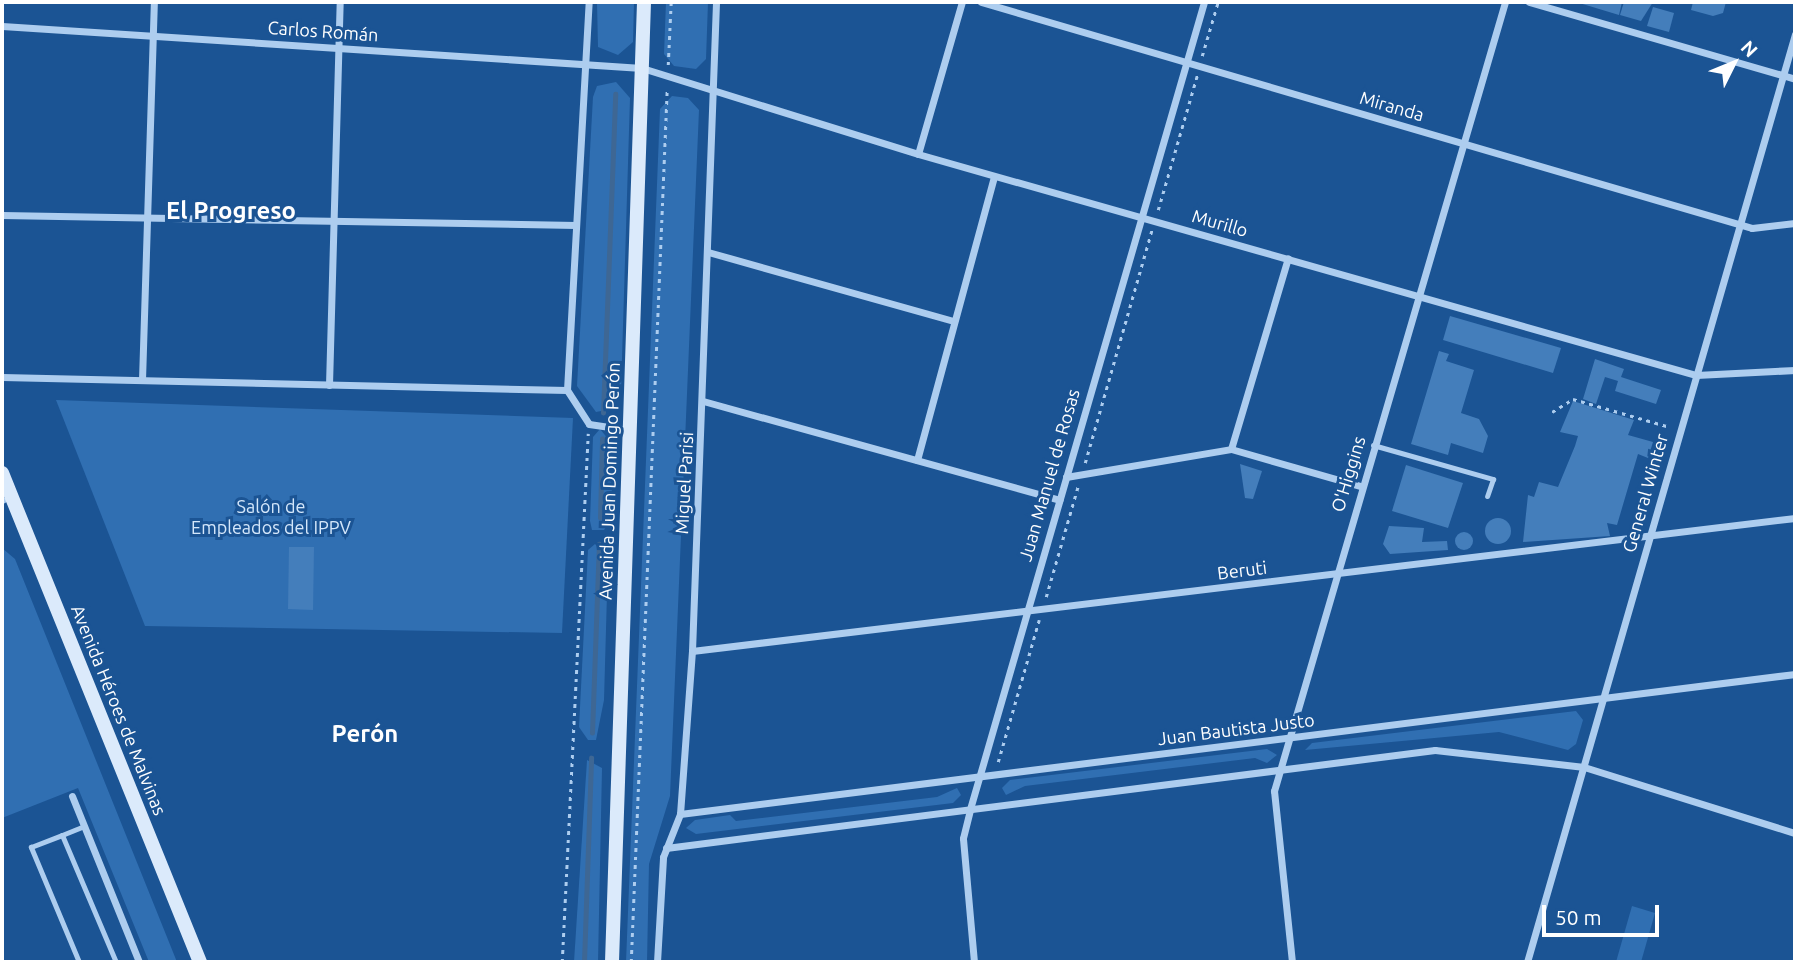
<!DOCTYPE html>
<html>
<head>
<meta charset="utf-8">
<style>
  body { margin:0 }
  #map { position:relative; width:1797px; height:964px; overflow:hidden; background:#1b5494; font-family:Ubuntu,sans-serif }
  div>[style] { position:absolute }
  .green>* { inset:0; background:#306fb2 }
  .stream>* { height:4.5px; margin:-2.25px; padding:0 2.25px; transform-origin:2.25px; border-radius:2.25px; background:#3e6794 }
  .building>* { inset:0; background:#447ebb }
  .round { border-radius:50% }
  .path>* { height:2.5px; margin-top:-1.25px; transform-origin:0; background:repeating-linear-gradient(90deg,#adcdef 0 3.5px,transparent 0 8.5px) }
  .lane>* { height:5px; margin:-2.5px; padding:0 2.5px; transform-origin:2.5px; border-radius:2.5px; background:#adcdef }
  .street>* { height:7px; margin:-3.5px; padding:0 3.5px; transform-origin:3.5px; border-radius:3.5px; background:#adcdef }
  .secondary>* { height:14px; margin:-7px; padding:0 7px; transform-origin:7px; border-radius:7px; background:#dbeafb }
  span { translate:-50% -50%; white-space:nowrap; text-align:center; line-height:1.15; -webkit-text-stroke:6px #1b5494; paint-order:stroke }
  .street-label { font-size:18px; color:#fff }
  .park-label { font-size:18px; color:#d4e7fb }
  .district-label { font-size:24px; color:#fff; font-weight:700 }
  .frame { position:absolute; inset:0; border:4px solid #fff; pointer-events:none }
  .north { position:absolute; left:1699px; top:28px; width:70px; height:70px; -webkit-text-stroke:5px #1b5494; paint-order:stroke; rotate:47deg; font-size:19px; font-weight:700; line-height:28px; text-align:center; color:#fff }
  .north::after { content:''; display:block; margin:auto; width:24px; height:32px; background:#fff; clip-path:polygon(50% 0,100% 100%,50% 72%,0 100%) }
  .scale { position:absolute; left:1542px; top:905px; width:117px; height:32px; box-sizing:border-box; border:4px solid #fff; border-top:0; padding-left:9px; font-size:21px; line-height:24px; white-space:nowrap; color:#fff; -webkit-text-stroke:5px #1b5494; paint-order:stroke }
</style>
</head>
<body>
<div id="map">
  <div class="green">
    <div style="clip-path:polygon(597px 2px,634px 2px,633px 42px,618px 55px,598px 47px)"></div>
    <div style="clip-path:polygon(666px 2px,708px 2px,706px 59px,696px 69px,674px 66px,664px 54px)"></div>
    <div style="clip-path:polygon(616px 82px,630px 98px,621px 391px,612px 409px,596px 412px,577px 386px,593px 97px,597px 86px)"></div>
    <div style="clip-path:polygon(672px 96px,688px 98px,699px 110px,670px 796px,649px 864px,647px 962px,626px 962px,660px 109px)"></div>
    <div style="clip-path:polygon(56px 400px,573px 418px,562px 633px,145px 626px)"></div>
    <div style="clip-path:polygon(600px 429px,613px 445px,611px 520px,604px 530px,592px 530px,590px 521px,593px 437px)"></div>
    <div style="clip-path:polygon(595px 544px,608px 558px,604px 700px,596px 740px,588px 740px,579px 727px,588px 550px)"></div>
    <div style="clip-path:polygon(2px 548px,15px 559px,177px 962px,149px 962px,78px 788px,2px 818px)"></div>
    <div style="clip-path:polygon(1576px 711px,1583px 720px,1576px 744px,1568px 750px,1499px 732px,1305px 750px,1312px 743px)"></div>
    <div style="clip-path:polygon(1267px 749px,1277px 755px,1267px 763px,1255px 758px,1025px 786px,1006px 795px,1002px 788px,1010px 780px)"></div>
    <div style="clip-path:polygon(587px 760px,602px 768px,598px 962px,574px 962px)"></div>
    <div style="clip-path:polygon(957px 788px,961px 795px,953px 803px,696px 834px,686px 828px,695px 820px,730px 815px,736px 821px,937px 797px)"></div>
    <div style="clip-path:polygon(1632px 906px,1655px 913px,1641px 962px,1616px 962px)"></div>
  </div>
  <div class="stream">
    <div style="left:603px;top:413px;width:319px;rotate:-87.8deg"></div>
    <div style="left:600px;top:518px;width:79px;rotate:-88.5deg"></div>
    <div style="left:592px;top:733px;width:189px;rotate:-87.9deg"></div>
    <div style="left:584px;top:962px;width:204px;rotate:-88deg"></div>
  </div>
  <div class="building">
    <div style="clip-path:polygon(1576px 2px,1622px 2px,1619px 15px)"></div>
    <div style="clip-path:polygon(1624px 2px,1653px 2px,1641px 21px,1620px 15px)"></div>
    <div style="clip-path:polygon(1693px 2px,1726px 2px,1723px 13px,1713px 16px,1691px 10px)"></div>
    <div style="clip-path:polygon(1653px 7px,1674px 13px,1669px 32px,1647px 26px)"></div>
    <div style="clip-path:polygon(1450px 316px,1561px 348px,1553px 373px,1443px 340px)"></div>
    <div style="clip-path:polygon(1439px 351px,1449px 354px,1446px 361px,1474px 370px,1461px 413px,1479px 419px,1488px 436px,1483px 453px,1451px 443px,1448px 455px,1411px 444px)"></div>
    <div style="clip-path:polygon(1595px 359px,1624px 369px,1621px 377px,1661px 390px,1656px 404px,1615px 391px,1618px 381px,1605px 377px,1596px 404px,1583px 399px)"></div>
    <div style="clip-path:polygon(1573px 401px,1634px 420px,1628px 435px,1653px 442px,1648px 458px,1638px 454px,1617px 525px,1607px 523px,1610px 536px,1523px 542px,1528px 495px,1534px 497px,1539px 482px,1558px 487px,1575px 446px,1578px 436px,1560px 432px)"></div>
    <div style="clip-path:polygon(1240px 464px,1262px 471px,1253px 499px,1245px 498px)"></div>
    <div style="clip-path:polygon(1406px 465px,1463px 483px,1448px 528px,1392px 511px)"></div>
    <div class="round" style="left:1485px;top:518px;width:26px;height:26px"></div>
    <div style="clip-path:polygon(1389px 526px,1424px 528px,1422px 542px,1447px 541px,1448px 550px,1390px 554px,1383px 544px)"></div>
    <div class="round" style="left:1455px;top:532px;width:18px;height:18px"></div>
    <div style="clip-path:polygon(289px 547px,314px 547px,313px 610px,288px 609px)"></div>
  </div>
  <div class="path">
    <div style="left:1202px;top:56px;width:56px;rotate:-73.5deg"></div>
    <div style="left:668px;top:65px;width:63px;rotate:-87.3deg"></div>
    <div style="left:1158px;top:210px;width:140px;rotate:-73.8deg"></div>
    <div style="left:1552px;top:412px;width:25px;rotate:-32deg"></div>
    <div style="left:1573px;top:399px;width:101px;rotate:16.1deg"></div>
    <div style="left:1085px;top:463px;width:242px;rotate:-74deg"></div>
    <div style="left:1046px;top:597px;width:116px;rotate:-73.9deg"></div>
    <div style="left:998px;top:762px;width:148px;rotate:-73.9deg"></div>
    <div style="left:562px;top:962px;width:529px;rotate:-87.18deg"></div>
    <div style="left:631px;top:962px;width:874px;rotate:-87.64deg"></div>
  </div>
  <div class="lane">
    <div style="left:1373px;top:445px;width:125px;rotate:15.8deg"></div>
    <div style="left:1493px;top:479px;width:18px;rotate:109deg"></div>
    <div style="left:2px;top:501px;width:10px;rotate:-29deg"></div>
    <div style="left:62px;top:835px;width:24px;rotate:-22deg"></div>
    <div style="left:79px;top:962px;width:125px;rotate:-112.7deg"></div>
    <div style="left:31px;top:847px;width:33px;rotate:-21deg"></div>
    <div style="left:62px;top:835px;width:138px;rotate:67deg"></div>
  </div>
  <div class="street">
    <div style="left:981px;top:2px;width:803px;rotate:16.34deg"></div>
    <div style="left:1752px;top:228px;width:43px;rotate:-6.6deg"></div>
    <div style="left:1529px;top:2px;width:277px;rotate:16.1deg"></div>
    <div style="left:2px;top:26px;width:641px;rotate:3.75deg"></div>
    <div style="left:642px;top:68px;width:289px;rotate:17.3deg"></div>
    <div style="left:918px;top:154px;width:809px;rotate:15.86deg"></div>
    <div style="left:1696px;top:375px;width:99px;rotate:-2.9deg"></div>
    <div style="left:918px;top:154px;width:158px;rotate:-73.9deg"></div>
    <div style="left:2px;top:215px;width:574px;rotate:1deg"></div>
    <div style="left:708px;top:252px;width:255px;rotate:15.7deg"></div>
    <div style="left:2px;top:377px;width:565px;rotate:1.32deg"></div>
    <div style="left:567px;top:390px;width:40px;rotate:57.1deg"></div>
    <div style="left:589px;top:424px;width:40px;rotate:8.5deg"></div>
    <div style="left:142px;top:380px;width:378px;rotate:-88.2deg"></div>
    <div style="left:329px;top:385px;width:383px;rotate:-88.4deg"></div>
    <div style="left:567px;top:390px;width:389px;rotate:-86.8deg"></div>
    <div style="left:703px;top:401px;width:370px;rotate:15.5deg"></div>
    <div style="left:1231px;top:449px;width:199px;rotate:-73.4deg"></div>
    <div style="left:917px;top:460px;width:294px;rotate:-74.8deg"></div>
    <div style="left:1066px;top:477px;width:167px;rotate:-9.6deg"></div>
    <div style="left:1231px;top:449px;width:134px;rotate:16deg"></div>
    <div style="left:692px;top:651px;width:1111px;rotate:-6.88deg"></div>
    <div style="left:72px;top:796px;width:179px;rotate:68deg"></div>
    <div style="left:680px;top:814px;width:1124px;rotate:-7.16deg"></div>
    <div style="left:666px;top:848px;width:775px;rotate:-7.26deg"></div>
    <div style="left:1435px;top:750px;width:150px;rotate:6.5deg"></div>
    <div style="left:1584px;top:767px;width:221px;rotate:17.4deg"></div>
    <div style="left:657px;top:962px;width:105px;rotate:-86.7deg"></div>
    <div style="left:663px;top:857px;width:46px;rotate:-68.4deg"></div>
    <div style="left:680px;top:814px;width:163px;rotate:-85.8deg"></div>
    <div style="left:692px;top:651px;width:649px;rotate:-87.88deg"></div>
    <div style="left:974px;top:962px;width:124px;rotate:-95.1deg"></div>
    <div style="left:963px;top:838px;width:30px;rotate:-76deg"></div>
    <div style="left:970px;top:809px;width:840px;rotate:-73.83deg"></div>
    <div style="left:1292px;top:962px;width:172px;rotate:-96deg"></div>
    <div style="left:1274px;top:791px;width:822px;rotate:-73.68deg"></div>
    <div style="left:1527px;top:962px;width:966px;rotate:-73.89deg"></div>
  </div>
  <div class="secondary">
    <div style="left:2px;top:473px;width:528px;rotate:67.96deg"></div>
    <div style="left:612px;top:962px;width:961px;rotate:-88.09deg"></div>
  </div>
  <div class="street-label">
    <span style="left:323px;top:31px;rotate:4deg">Carlos Román</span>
    <span style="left:1392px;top:106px;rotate:16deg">Miranda</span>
    <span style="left:1220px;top:223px;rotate:16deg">Murillo</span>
    <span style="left:1348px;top:474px;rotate:-73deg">O'Higgins</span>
    <span style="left:1049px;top:475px;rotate:-74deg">Juan Manuel de Rosas</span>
    <span style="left:609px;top:481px;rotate:-88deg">Avenida Juan Domingo Perón</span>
    <span style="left:684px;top:483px;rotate:-87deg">Miguel Parisi</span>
    <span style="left:1645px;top:493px;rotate:-74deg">General Winter</span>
    <span style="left:1242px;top:570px;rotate:-7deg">Beruti</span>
    <span style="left:119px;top:710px;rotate:68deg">Avenida Héroes de Malvinas</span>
    <span style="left:1236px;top:729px;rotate:-7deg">Juan Bautista Justo</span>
  </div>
  <div class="park-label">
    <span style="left:271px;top:517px">Salón de<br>Empleados del IPPV</span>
  </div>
  <div class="district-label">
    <span style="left:231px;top:211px">El Progreso</span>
    <span style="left:365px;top:734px">Perón</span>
  </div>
  <div class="frame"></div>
  <div class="north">N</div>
  <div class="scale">50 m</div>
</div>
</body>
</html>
